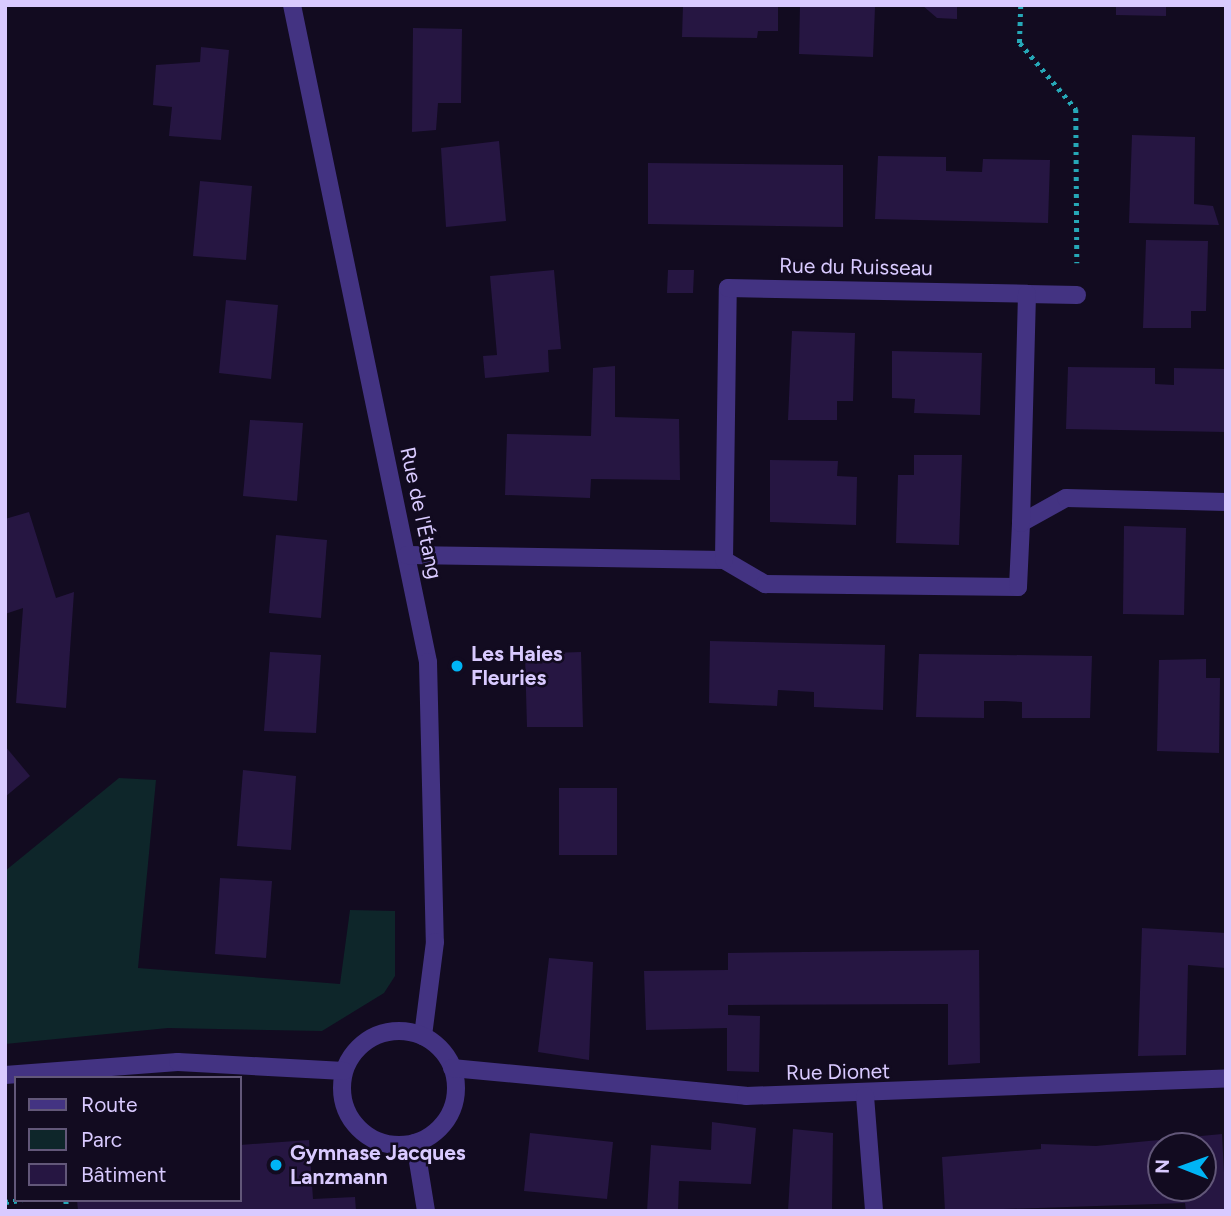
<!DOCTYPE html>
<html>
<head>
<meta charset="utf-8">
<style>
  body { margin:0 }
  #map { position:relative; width:1231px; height:1216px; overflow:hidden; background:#120b20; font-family:Figtree,sans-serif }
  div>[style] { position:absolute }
  .green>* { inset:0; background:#0e262a }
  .building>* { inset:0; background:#261642 }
  .path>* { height:4.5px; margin-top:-2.25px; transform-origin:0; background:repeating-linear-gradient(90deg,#26a8b7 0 3.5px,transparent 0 8.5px) }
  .minor>* { height:18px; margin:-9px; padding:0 9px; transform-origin:9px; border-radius:9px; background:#433382 }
  .minor>.ring { margin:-9px; padding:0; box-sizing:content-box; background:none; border:18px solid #433382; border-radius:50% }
  .dots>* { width:19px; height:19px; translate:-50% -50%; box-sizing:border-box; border:4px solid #120b20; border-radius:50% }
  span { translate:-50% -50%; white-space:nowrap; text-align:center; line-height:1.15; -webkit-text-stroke:5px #120b20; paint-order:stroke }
  .street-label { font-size:21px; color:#d9caff }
  .poi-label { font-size:21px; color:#d9caff; font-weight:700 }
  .left { translate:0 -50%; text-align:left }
  .frame { position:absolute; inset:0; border:7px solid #d9caff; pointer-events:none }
  .legend { position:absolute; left:14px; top:1076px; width:228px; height:126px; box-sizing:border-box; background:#120b20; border:2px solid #625779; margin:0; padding:9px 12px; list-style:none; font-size:21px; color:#d9caff }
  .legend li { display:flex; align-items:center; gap:14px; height:35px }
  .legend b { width:35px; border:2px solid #625779 }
  .north { position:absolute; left:1147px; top:1132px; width:70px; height:70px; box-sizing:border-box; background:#120b20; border:2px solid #625779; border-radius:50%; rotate:271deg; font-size:19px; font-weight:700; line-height:28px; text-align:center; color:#d9caff }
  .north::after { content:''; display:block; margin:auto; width:24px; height:32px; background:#00b4f5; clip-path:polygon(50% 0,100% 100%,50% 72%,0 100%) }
</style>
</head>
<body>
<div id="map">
  <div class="green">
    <div style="clip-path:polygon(119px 778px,156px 780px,138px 968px,340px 984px,350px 910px,395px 911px,395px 976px,384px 993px,322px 1031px,168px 1028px,5px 1044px,5px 871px)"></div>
  </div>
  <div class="building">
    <div style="clip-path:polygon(683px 5px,778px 5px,778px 31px,758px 31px,757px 38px,682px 37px)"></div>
    <div style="clip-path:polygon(800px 5px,875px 7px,873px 57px,799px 54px)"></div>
    <div style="clip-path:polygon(922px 5px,957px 5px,957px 19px,937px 18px)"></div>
    <div style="clip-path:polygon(1116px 5px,1166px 5px,1166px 16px,1116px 15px)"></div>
    <div style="clip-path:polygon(413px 28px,462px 29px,461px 103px,438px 103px,436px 130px,412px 132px)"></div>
    <div style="clip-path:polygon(201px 47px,229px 50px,221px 140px,169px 136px,172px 107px,153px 105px,156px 65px,200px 62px)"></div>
    <div style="clip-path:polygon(1132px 135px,1195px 137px,1194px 204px,1213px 206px,1219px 225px,1129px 223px)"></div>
    <div style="clip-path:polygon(499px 141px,506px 221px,446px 227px,441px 148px)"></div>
    <div style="clip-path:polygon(878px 156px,946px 157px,946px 171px,982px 172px,983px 159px,1050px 160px,1048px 223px,875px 219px)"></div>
    <div style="clip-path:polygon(648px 163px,843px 165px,843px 227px,648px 224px)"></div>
    <div style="clip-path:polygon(200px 181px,252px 186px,246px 260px,193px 256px)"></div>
    <div style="clip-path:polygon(1146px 240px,1208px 241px,1206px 311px,1191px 311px,1191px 328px,1143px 328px)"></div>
    <div style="clip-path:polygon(554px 270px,561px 349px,548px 350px,549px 372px,485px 378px,483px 356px,497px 355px,490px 276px)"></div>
    <div style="clip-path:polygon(668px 270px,694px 270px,693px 293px,667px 293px)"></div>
    <div style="clip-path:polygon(226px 300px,278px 305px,271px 379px,219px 373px)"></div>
    <div style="clip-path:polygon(792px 331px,855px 333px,853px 401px,837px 401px,837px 420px,788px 420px)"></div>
    <div style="clip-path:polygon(892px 351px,982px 353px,980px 415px,914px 413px,915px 399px,892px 398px)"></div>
    <div style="clip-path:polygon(615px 366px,615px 417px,679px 419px,680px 480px,591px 479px,590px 498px,505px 495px,507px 434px,591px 436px,593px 368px)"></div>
    <div style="clip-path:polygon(1068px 367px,1155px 368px,1155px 384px,1174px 385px,1174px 368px,1226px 369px,1226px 432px,1066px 429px)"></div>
    <div style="clip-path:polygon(250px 420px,303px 423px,297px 501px,243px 496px)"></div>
    <div style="clip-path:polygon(914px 455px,962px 455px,959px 545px,896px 543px,898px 475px,914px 475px)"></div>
    <div style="clip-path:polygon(770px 460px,838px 461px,837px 476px,857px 477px,856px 525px,770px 522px)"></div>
    <div style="clip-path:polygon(29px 512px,56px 598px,74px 592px,66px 708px,16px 703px,23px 608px,5px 614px,5px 519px)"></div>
    <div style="clip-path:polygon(1124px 526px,1186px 528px,1184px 615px,1123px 614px)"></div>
    <div style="clip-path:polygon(276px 535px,327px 540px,321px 618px,269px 613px)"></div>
    <div style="clip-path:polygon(710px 641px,885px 645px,883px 710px,814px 707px,814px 692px,778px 690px,777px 706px,709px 703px)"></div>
    <div style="clip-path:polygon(270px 652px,321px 655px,316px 733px,264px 731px)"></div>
    <div style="clip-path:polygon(581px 652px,583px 727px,527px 727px,525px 654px)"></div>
    <div style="clip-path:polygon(919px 654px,1092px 656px,1090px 718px,1022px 718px,1022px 702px,1004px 701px,984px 701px,984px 718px,916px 717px)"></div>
    <div style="clip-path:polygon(1206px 659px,1206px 678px,1220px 678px,1219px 753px,1157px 751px,1159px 660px)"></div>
    <div style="clip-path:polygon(5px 746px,30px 776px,5px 797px)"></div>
    <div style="clip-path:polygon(243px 770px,296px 776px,291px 850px,237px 846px)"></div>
    <div style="clip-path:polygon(559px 788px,617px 788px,617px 855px,559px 855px)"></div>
    <div style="clip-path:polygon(220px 878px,272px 881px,266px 958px,215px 954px)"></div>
    <div style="clip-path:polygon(1142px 928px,1226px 933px,1226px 968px,1188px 965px,1186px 1055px,1138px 1056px)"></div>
    <div style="clip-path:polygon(979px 950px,980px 1063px,948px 1065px,948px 1004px,728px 1005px,728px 1015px,760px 1016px,759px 1072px,727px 1071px,727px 1028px,646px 1030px,644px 971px,728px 970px,728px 953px)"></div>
    <div style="clip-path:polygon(549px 958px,593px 962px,589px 1060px,538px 1052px)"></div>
    <div style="clip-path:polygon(712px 1122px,756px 1128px,751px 1184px,679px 1181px,678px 1211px,647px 1211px,651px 1145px,711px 1150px)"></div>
    <div style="clip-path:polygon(793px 1129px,833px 1133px,832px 1211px,788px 1211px)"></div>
    <div style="clip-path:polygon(530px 1133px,613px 1142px,607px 1199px,524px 1191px)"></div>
    <div style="clip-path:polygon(evenodd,1222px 1134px,1226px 1211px,1186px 1211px,1185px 1203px,945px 1211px,942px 1157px,1041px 1149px,1041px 1144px,1096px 1146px,1222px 1134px,1161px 1146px,1203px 1146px,1203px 1188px,1161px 1188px,1161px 1146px)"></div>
    <div style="clip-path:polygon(309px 1140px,313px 1199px,355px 1197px,356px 1211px,78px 1211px,77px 1200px,240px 1200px,240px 1145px)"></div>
  </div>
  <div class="path">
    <div style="left:1021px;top:5px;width:38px;rotate:92deg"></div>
    <div style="left:1020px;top:43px;width:87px;rotate:49.7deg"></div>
    <div style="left:1076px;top:109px;width:154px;rotate:89.6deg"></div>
    <div style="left:66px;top:1200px;width:11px;rotate:85deg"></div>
    <div style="left:5px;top:1202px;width:17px;rotate:-7deg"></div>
  </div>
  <div class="minor">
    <div style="left:292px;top:5px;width:671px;rotate:78.3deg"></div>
    <div style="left:428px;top:662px;width:280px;rotate:88.6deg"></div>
    <div style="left:435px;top:942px;width:95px;rotate:97.3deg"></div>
    <div style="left:1027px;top:294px;width:50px;rotate:1.1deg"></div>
    <div style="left:407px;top:555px;width:317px;rotate:0.9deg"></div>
    <div style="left:724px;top:560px;width:48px;rotate:30.3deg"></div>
    <div style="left:765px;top:584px;width:253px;rotate:0.7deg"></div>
    <div style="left:1018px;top:587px;width:64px;rotate:-87.3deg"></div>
    <div style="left:1021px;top:523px;width:51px;rotate:-29.1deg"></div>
    <div style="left:1066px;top:498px;width:160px;rotate:1.4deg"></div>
    <div style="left:724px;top:560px;width:272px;rotate:-89.2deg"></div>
    <div style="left:728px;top:288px;width:299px;rotate:1.1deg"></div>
    <div style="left:1027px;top:294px;width:229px;rotate:91.5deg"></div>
    <div class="ring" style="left:342px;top:1031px;width:96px;height:96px"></div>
    <div style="left:452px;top:1068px;width:295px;rotate:5.4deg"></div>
    <div style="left:746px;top:1096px;width:480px;rotate:-2.1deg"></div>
    <div style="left:5px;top:1075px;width:173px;rotate:-4.3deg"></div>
    <div style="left:178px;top:1062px;width:166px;rotate:3.1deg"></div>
    <div style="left:865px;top:1096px;width:115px;rotate:85.5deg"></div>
    <div style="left:415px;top:1143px;width:69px;rotate:80.8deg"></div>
  </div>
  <div class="dots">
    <div style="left:457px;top:666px;background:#00b4f5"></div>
    <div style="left:276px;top:1165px;background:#00b4f5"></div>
  </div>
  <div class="street-label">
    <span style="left:856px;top:267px;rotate:1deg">Rue du Ruisseau</span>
    <span style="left:421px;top:513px;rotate:78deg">Rue de l'Étang</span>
    <span style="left:838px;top:1072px;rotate:-1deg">Rue Dionet</span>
  </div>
  <div class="poi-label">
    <span class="left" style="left:471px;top:666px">Les Haies<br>Fleuries</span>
    <span class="left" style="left:290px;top:1165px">Gymnase Jacques<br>Lanzmann</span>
  </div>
  <div class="frame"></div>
  <ul class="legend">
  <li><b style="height:9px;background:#433382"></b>Route</li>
  <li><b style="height:19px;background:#0e262a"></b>Parc</li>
  <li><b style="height:19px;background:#261642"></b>Bâtiment</li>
  </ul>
  <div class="north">N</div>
</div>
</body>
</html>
